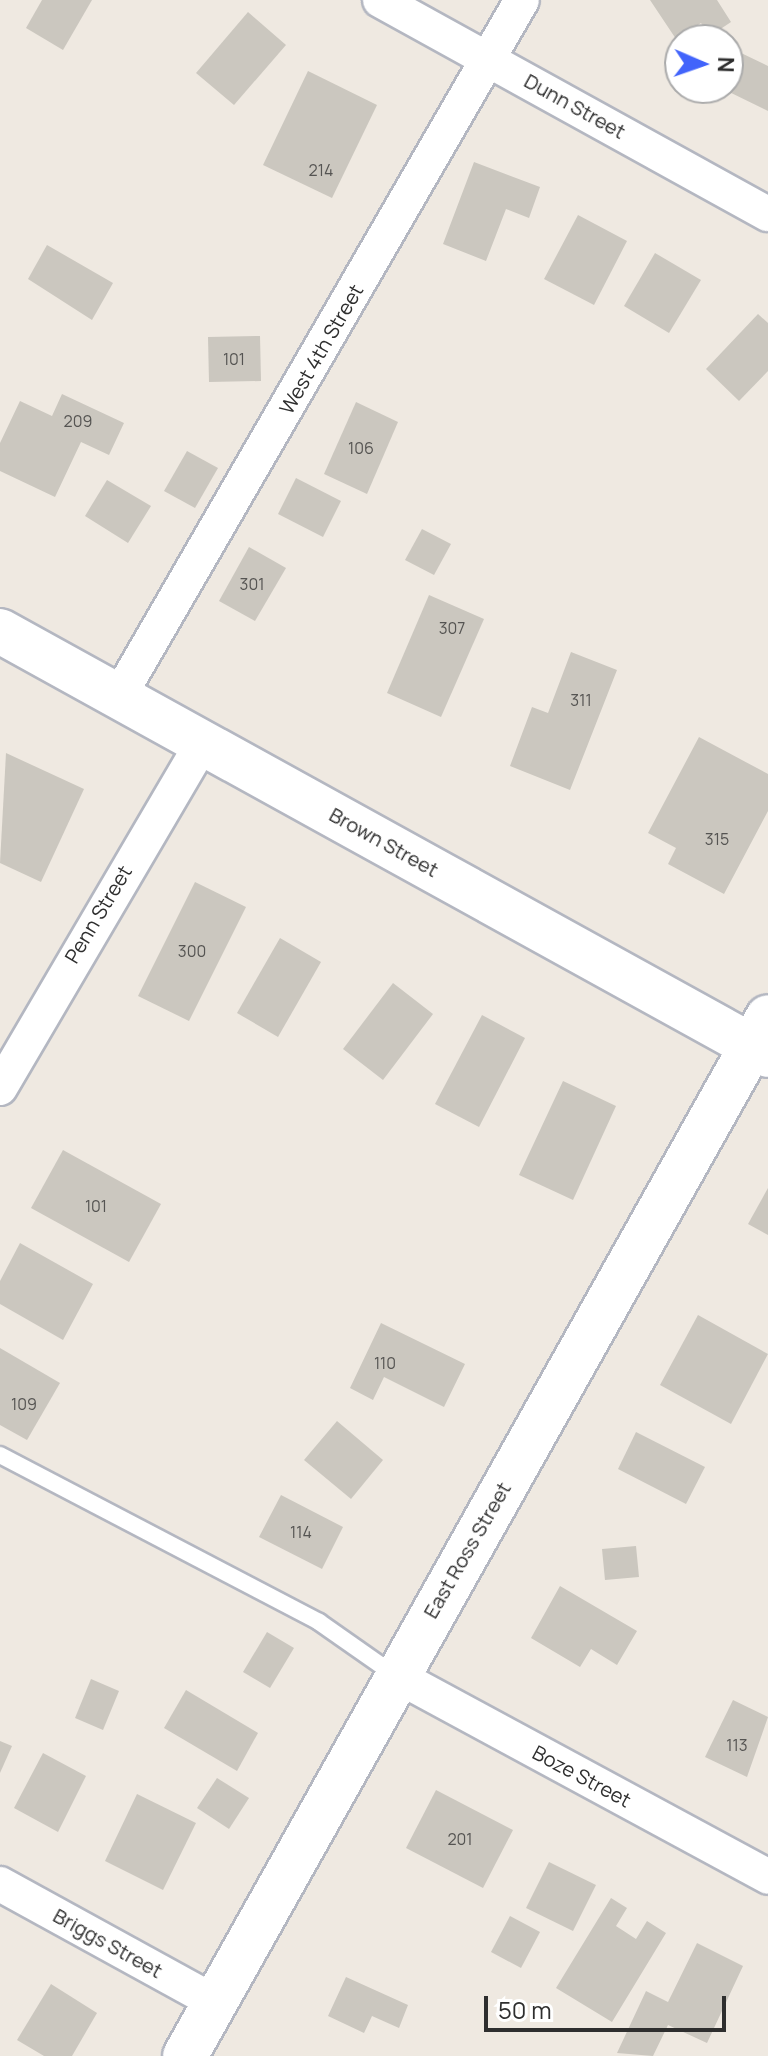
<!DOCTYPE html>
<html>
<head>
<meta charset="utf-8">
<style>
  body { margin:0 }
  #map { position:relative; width:768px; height:2056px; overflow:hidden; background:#efe9e1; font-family:Manrope,sans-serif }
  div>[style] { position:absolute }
  .building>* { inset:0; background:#cbc7bf }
  .roads { filter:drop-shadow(2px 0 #b4b7c1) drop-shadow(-2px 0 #b4b7c1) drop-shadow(0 2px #b4b7c1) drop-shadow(0 -2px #b4b7c1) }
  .lane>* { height:16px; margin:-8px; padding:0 8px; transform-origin:8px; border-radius:8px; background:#fff }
  .street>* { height:34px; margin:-17px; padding:0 17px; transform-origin:17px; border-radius:17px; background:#fff }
  .secondary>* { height:44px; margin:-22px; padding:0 22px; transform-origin:22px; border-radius:22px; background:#fff }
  span { translate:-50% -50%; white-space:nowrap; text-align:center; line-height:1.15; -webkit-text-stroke:6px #fff; paint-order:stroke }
  .number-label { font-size:16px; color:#555452 }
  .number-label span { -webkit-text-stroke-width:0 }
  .street-label { font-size:20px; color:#2e2e2e }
  .north { position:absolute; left:664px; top:24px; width:80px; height:80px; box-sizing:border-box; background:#fff; border:2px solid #ababab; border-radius:50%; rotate:92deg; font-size:22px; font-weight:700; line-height:32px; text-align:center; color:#2e2e2e }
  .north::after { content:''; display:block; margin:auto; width:28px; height:36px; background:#4264fb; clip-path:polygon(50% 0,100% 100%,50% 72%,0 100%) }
  .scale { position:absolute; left:484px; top:1996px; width:242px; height:36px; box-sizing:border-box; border:4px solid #2e2e2e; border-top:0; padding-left:10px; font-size:24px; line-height:28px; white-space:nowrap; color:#2e2e2e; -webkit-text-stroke:6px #fff; paint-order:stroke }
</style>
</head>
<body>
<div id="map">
  <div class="building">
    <div style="clip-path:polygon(42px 0,92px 0,63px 50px,26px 28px)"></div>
    <div style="clip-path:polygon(650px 0,717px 0,731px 22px,710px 36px,701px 23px,676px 39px)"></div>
    <div style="clip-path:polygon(248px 12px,286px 45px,234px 105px,196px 73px)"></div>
    <div style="clip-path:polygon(739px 52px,768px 66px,768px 111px,721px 88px,728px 88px)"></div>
    <div style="clip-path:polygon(308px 71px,377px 105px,332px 198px,263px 165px)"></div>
    <div style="clip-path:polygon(474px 162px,540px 187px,529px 218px,506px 209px,486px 261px,443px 244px)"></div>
    <div style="clip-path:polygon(578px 215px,627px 241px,594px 305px,544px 279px)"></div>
    <div style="clip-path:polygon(47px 245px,113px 283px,92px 320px,28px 279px)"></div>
    <div style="clip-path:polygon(655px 253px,701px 280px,669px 333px,624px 306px)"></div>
    <div style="clip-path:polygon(758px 314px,768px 323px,768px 371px,739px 401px,706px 369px)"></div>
    <div style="clip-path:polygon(260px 336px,261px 381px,209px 382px,208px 337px)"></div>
    <div style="clip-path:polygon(62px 394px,124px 423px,109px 455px,81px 442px,55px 497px,0 471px,0 443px,20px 401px,52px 416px)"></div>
    <div style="clip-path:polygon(356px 402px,398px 422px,367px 494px,324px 474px)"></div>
    <div style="clip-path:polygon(187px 451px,218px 468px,195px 508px,164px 491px)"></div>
    <div style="clip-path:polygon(296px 478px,341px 501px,323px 537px,278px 514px)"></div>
    <div style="clip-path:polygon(107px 480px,151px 506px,128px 543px,85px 516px)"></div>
    <div style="clip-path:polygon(422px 529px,451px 544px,434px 575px,405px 560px)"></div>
    <div style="clip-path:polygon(249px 547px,286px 568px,255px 621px,219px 601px)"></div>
    <div style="clip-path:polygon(429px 595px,484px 619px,441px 717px,387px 693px)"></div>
    <div style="clip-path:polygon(571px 652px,617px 670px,570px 790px,510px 766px,532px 707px,548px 713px)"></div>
    <div style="clip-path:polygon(699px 737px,768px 774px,768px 811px,724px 894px,668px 864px,676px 848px,648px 833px)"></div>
    <div style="clip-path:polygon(6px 753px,84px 789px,41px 882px,0 863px)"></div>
    <div style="clip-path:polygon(195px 882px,246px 907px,189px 1021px,138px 996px)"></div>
    <div style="clip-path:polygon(280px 938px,321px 962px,278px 1037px,237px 1013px)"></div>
    <div style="clip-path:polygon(393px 983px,433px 1014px,383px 1080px,343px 1049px)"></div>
    <div style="clip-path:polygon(482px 1015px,525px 1038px,479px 1127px,435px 1104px)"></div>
    <div style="clip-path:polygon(563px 1081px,616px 1106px,573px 1200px,519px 1175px)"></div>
    <div style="clip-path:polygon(63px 1150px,161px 1204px,129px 1262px,31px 1208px)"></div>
    <div style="clip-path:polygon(768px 1188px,768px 1235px,748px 1224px)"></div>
    <div style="clip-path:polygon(20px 1243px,93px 1284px,63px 1340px,0 1304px,0 1281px)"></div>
    <div style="clip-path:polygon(698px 1315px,768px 1354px,731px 1424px,660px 1385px)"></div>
    <div style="clip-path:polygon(381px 1323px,465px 1364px,444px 1407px,384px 1377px,373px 1400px,350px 1388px)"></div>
    <div style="clip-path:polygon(0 1348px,60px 1383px,27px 1440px,0 1425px)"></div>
    <div style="clip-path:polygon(337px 1421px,383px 1460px,351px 1499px,304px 1460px)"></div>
    <div style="clip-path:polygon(636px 1432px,705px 1467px,686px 1504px,618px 1469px)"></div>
    <div style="clip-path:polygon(281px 1495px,343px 1527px,322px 1569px,259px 1537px)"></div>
    <div style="clip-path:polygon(636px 1546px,639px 1577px,605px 1580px,602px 1549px)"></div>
    <div style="clip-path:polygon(560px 1586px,637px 1631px,617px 1665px,591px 1649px,580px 1667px,531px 1638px)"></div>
    <div style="clip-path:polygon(267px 1632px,294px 1648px,270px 1688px,243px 1672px)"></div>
    <div style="clip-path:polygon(91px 1679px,119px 1691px,103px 1730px,75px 1718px)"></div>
    <div style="clip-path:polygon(186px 1690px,258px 1733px,237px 1771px,164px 1728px)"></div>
    <div style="clip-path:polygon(733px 1700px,768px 1717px,747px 1777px,705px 1757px)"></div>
    <div style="clip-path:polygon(0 1741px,12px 1746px,0 1773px)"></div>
    <div style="clip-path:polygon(43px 1753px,86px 1776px,58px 1832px,14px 1808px)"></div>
    <div style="clip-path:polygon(217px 1778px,249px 1798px,229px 1829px,197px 1808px)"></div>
    <div style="clip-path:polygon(436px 1790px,513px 1830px,483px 1888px,406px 1848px)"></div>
    <div style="clip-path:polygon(137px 1794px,196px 1823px,163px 1890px,105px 1861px)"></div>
    <div style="clip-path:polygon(549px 1862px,596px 1885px,573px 1931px,526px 1908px)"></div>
    <div style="clip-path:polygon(611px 1898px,627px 1908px,616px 1926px,636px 1939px,647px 1921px,666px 1933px,612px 2022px,556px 1988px)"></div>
    <div style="clip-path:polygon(510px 1916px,540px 1932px,521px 1968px,491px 1952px)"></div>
    <div style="clip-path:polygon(697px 1943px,743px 1966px,707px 2043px,668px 2025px,653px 2056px,617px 2053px,646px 1991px,668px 2002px)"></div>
    <div style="clip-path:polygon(346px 1977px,408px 2005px,399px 2028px,372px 2016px,364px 2033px,328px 2016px)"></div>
    <div style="clip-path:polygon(51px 1984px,97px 2013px,72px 2056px,44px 2056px,17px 2040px)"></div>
  </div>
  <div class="roads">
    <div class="lane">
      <div style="left:0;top:1455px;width:360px;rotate:27.6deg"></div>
      <div style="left:319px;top:1622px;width:94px;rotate:35deg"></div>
    </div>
    <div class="street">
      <div style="left:380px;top:0;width:443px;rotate:28.9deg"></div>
      <div style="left:118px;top:698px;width:806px;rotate:-59.94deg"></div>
      <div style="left:0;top:1088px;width:399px;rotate:-59.6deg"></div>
      <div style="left:397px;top:1676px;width:422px;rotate:28.4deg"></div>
      <div style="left:0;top:1884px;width:245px;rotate:28.8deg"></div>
    </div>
    <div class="secondary">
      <div style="left:0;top:631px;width:877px;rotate:28.9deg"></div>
      <div style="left:185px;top:2056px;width:1191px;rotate:-60.7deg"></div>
    </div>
  </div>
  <div class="number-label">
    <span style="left:321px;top:170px">214</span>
    <span style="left:234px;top:359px">101</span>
    <span style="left:78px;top:421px">209</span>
    <span style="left:361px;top:448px">106</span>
    <span style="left:252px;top:584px">301</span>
    <span style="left:452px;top:628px">307</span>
    <span style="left:581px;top:700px">311</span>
    <span style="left:717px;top:839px">315</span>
    <span style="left:192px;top:951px">300</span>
    <span style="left:96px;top:1206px">101</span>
    <span style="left:385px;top:1363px">110</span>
    <span style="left:24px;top:1404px">109</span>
    <span style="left:301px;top:1532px">114</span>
    <span style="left:737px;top:1745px">113</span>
    <span style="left:460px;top:1839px">201</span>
  </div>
  <div class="street-label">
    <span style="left:575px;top:106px;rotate:29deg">Dunn Street</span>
    <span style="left:321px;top:349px;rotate:-60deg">West 4th Street</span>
    <span style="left:384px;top:842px;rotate:29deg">Brown Street</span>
    <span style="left:98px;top:914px;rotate:-59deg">Penn Street</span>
    <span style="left:467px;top:1550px;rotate:-60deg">East Ross Street</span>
    <span style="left:582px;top:1776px;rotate:28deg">Boze Street</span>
    <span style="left:108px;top:1943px;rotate:29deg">Briggs Street</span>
  </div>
  <div class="north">N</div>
  <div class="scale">50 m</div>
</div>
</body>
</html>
